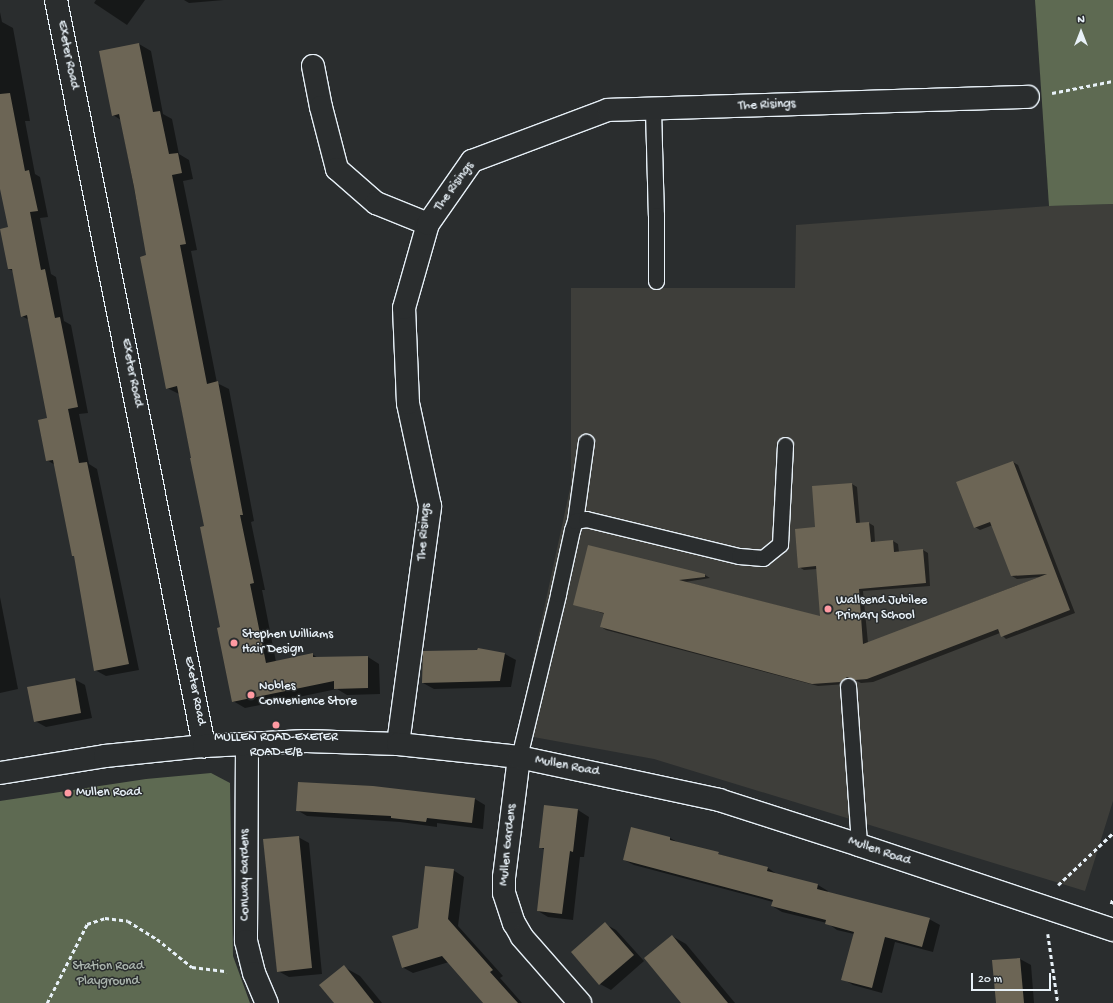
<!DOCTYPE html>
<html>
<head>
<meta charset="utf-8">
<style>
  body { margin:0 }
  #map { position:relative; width:1113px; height:1003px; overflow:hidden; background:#2a2d2e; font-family:"Gochi Hand",sans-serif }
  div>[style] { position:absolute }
  .built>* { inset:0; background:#3e3e3a }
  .green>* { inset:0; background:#5e6a52 }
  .shadow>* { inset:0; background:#0007 }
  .building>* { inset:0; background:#6c6555 }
  .path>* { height:2.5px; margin-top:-1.25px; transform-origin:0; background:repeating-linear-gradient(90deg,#e8f1f8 0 4px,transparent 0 7px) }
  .roads { filter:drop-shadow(1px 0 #e8f1f8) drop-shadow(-1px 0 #e8f1f8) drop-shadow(0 1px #e8f1f8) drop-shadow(0 -1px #e8f1f8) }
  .service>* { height:15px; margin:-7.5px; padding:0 7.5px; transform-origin:7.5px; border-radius:7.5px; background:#2a2d2e }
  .minor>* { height:22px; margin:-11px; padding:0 11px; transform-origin:11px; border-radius:11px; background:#2a2d2e }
  .tertiary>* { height:22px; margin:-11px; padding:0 11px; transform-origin:11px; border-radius:11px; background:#2a2d2e }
  .dots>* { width:11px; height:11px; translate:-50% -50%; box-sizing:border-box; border:2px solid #2a2d2e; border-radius:50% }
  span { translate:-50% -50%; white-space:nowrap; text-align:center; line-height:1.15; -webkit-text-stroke:3px #2a2d2e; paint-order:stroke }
  .street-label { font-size:13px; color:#e8f1f8 }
  .poi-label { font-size:13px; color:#e8f1f8 }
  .left { translate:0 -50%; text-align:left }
  .park-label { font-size:13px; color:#aab4ad }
  .north { position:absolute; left:1061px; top:12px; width:40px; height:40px; -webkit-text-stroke:3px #2a2d2e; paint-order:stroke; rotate:0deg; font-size:11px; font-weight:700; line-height:16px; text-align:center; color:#e8f1f8 }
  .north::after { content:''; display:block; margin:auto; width:14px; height:18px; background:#e8f1f8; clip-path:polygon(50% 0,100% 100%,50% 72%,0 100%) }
  .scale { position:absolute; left:971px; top:973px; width:80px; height:18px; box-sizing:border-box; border:2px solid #e8f1f8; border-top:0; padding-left:5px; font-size:12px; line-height:14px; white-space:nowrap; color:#e8f1f8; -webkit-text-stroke:3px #2a2d2e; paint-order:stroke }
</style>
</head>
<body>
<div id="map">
  <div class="built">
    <div style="clip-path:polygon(1113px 204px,1113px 801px,1085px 891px,654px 759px,517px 734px,571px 484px,571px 288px,795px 288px,796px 225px,1049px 206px)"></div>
  </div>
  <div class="green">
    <div style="clip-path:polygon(1035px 0,1113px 0,1113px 204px,1049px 206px)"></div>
    <div style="clip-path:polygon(211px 773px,230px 783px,233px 956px,250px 1003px,0 1003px,0 801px,146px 779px)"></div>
  </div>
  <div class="shadow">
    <div style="clip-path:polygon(96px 0,145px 0,127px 25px,94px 3px)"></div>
    <div style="clip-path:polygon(184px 0,224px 0,189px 3px)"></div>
    <div style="clip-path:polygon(0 12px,2px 22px,13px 28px,30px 121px,25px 121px,35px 174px,40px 177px,48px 217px,40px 218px,51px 274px,56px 277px,64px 321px,71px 325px,88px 413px,79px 414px,89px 464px,97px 469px,139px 670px,106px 676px,95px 670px,76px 557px,55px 465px,47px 460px,48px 419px,29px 320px,22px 316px,13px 271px,9px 269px,9px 228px,0 184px)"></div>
    <div style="clip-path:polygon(139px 44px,151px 51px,163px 114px,172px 119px,179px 154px,189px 160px,193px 179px,183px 181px,197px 250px,191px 251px,217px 383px,229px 389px,254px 521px,251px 522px,265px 590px,262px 590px,276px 662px,312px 654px,318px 658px,368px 657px,379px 664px,380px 694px,347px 695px,337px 689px,245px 708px,233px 701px,205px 527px,179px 394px,167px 388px,147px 256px,121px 120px,113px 115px)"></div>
    <div style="clip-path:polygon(1013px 462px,1018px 465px,1075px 613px,1006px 639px,1000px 633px,873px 682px,861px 683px,853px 679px,846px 684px,818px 686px,606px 630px,601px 627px,605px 614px,574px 604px,589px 546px,705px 575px,710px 578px,685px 582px,821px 617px,817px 569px,804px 570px,799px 567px,816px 528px,813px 487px,852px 484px,857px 487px,860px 524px,869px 523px,874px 526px,875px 542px,893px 541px,898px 544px,899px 552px,923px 550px,928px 553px,930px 586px,863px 591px,868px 643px,1039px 577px,1017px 579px,1012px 576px,993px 525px,980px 530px,975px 527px)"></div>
    <div style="clip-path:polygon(0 597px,18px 689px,0 693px)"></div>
    <div style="clip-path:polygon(478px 649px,505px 654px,516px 660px,511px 687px,434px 689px,423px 683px)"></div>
    <div style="clip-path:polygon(74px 679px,85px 685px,92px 718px,46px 727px,35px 721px)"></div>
    <div style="clip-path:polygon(475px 799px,485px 805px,483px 829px,437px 823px,437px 827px,400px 822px,307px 816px,297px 810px)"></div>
    <div style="clip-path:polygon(545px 807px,578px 810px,589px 817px,584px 857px,580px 857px,573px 920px,548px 917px,538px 911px,545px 850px,540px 847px)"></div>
    <div style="clip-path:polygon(632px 828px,670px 838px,679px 843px,768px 868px,778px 875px,818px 885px,828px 891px,827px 893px,929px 919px,940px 925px,933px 952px,895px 942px,882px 993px,853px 985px,843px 979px,854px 934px,837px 930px,827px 923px,782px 912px,772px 906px,773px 902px,634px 865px,624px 860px)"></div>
    <div style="clip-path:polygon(298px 837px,309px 843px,322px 974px,289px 977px,278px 971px)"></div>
    <div style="clip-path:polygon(453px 870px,464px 877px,458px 926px,503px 976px,500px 978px,522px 1003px,483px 1003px,449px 962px,413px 973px,402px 967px,419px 929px)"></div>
    <div style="clip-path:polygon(605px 924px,616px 930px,644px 961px,611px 990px,600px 984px)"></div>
    <div style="clip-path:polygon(672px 936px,686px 944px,735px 1003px,682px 1003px)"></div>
    <div style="clip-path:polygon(1020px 959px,1031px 965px,1034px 1003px,997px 1003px)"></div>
    <div style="clip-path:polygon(344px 967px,360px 976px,382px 1003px,335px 1003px)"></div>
  </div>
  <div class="building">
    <div style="clip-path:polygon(139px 43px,153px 112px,160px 111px,169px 154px,178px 153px,182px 173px,172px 175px,186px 244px,180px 245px,207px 384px,218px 381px,243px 515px,240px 515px,254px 583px,250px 584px,266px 663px,313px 653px,313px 657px,368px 656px,368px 688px,334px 689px,334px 681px,232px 702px,217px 628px,220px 627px,200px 527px,204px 526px,190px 458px,191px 458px,177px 386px,166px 389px,140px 257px,146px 255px,134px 187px,119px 114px,112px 116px,99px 51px)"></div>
    <div style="clip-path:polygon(10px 93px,25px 171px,29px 170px,38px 211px,30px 212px,41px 270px,45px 269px,55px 318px,60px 317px,78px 407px,68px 409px,79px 463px,87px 462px,129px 664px,94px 671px,74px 556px,72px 556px,53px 460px,46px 461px,38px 420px,47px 418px,27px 315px,21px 317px,12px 269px,8px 269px,0 229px,8px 227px,0 189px,0 94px)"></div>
    <div style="clip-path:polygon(1013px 461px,1070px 610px,1001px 637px,998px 629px,867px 679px,855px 680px,847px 677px,840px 682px,812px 684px,600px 627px,604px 613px,573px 605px,588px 545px,705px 574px,705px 577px,679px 580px,820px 616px,816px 566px,798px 568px,795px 529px,815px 527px,812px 486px,852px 483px,856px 523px,869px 522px,871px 542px,893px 540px,894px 552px,923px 549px,926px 583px,859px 589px,863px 644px,1047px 574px,1011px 576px,990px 522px,974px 528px,956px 482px)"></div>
    <div style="clip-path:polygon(478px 648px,505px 653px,500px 681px,422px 683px,423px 651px,477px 650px)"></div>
    <div style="clip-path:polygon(75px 678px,81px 713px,34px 722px,27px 687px)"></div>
    <div style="clip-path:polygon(298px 782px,373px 786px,475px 798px,472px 823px,427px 818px,426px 822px,391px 818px,391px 816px,296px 811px)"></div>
    <div style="clip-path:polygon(544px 805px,578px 809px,573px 852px,570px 851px,562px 914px,537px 911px,544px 848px,539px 848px)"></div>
    <div style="clip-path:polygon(631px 827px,670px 837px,670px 840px,719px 852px,718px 854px,768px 867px,767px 871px,818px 884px,817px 889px,930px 918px,922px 947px,885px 937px,872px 988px,841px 980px,854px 932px,825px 924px,826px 920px,771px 906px,773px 900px,623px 860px)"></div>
    <div style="clip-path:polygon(299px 836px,312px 968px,277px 972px,263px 839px)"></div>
    <div style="clip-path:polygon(425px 866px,454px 869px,448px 919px,493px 970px,490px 972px,518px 1003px,483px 1003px,442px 956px,402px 968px,392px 936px,418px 928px)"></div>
    <div style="clip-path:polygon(605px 922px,634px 955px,599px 985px,571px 952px)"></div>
    <div style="clip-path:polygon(672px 935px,728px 1003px,681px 1003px,644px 958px)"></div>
    <div style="clip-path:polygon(1020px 958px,1024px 1003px,996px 1003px,992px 960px)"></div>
    <div style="clip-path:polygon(344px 965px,374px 1003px,334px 1003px,319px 985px)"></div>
  </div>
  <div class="path">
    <div style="left:1052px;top:93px;width:62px;rotate:-11.1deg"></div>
    <div style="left:1058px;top:885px;width:76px;rotate:-43.4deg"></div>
    <div style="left:1111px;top:904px;width:7px;rotate:-74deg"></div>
    <div style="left:1048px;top:934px;width:70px;rotate:81.8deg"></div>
    <div style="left:47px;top:1003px;width:89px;rotate:-63.1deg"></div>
    <div style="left:87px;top:924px;width:19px;rotate:-18deg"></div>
    <div style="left:105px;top:918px;width:23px;rotate:7deg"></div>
    <div style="left:128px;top:921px;width:34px;rotate:32deg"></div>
    <div style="left:157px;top:939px;width:45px;rotate:38.7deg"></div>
    <div style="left:192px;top:967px;width:35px;rotate:7deg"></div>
  </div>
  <div class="roads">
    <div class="service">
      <div style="left:653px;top:110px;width:105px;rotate:88.4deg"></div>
      <div style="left:656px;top:215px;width:66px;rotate:90deg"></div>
      <div style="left:575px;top:521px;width:80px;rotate:-82.1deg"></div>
      <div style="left:848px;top:686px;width:159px;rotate:86deg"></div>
      <div style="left:519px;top:757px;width:168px;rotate:-76.5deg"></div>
      <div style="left:558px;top:594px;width:66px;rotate:-77.7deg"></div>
      <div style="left:572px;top:530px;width:9px;rotate:-72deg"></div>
      <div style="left:575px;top:521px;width:11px;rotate:-10deg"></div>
      <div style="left:586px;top:519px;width:157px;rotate:13.6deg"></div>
      <div style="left:739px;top:556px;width:24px;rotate:5deg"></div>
      <div style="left:763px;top:558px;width:22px;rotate:-39deg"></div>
      <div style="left:780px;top:544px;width:99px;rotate:-87.1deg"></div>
    </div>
    <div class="minor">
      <div style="left:56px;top:0;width:761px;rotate:78.78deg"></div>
      <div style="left:313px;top:66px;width:42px;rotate:79deg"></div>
      <div style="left:321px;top:107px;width:64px;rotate:75.5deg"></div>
      <div style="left:337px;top:169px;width:52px;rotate:41.1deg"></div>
      <div style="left:376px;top:203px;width:56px;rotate:22deg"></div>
      <div style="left:247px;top:744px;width:197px;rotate:90.3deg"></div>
      <div style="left:246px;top:941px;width:33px;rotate:76deg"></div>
      <div style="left:254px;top:973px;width:33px;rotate:67deg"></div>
      <div style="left:398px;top:744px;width:240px;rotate:-82.3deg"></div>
      <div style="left:430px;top:506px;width:105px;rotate:-102.1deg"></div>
      <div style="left:408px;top:403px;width:95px;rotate:-92.4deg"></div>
      <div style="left:404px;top:308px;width:87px;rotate:-74.1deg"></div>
      <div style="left:428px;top:224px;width:77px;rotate:-55.1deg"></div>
      <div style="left:472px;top:161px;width:145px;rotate:-20.6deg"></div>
      <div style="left:608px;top:110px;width:420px;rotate:-1.8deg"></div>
      <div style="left:519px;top:757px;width:121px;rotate:97.1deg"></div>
      <div style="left:504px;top:877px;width:16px;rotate:90deg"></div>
      <div style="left:504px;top:893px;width:32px;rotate:72deg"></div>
      <div style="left:514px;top:923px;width:16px;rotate:60deg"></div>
      <div style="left:522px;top:937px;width:88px;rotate:48.7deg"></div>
    </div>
    <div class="tertiary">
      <div style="left:0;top:773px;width:106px;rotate:-9.2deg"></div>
      <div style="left:105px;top:756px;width:100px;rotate:-5.8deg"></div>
      <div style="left:204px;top:746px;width:102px;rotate:-2.8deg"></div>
      <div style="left:306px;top:741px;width:92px;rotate:1.9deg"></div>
      <div style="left:398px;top:744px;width:122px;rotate:6.1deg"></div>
      <div style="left:519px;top:757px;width:205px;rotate:12.1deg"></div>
      <div style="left:719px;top:800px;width:147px;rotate:17.8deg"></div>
      <div style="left:859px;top:845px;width:268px;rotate:18.5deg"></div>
    </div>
  </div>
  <div class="dots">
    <div style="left:828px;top:609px;background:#ff9aa2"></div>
    <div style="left:234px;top:643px;background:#ff9aa2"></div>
    <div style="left:251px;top:695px;background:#ff9aa2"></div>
    <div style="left:276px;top:725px;background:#ff9aa2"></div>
    <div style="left:68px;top:793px;background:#ff9aa2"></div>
  </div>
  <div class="street-label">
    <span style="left:67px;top:55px;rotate:79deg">Exeter Road</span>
    <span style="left:767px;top:106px;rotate:-2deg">The Risings</span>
    <span style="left:455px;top:187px;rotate:-53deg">The Risings</span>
    <span style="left:131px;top:373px;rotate:79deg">Exeter Road</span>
    <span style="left:425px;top:532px;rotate:-85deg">The Risings</span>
    <span style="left:194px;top:691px;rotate:79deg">Exeter Road</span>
    <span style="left:567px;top:767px;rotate:11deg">Mullen Road</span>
    <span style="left:509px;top:845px;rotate:-84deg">Mullen Gardens</span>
    <span style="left:879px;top:852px;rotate:19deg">Mullen Road</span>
    <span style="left:246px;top:875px;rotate:-90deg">Conway Gardens</span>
  </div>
  <div class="poi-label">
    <span class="left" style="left:836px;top:609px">Wallsend Jubilee<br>Primary School</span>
    <span class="left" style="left:242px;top:643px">Stephen Williams<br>Hair Design</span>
    <span class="left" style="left:259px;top:695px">Nobles<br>Convenience Store</span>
    <span style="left:276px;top:746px">MULLEN ROAD-EXETER<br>ROAD-E/B</span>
    <span class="left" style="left:76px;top:793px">Mullen Road</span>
  </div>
  <div class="park-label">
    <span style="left:108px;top:975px">Station Road<br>Playground</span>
  </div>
  <div class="north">N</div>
  <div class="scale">20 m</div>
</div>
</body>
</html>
